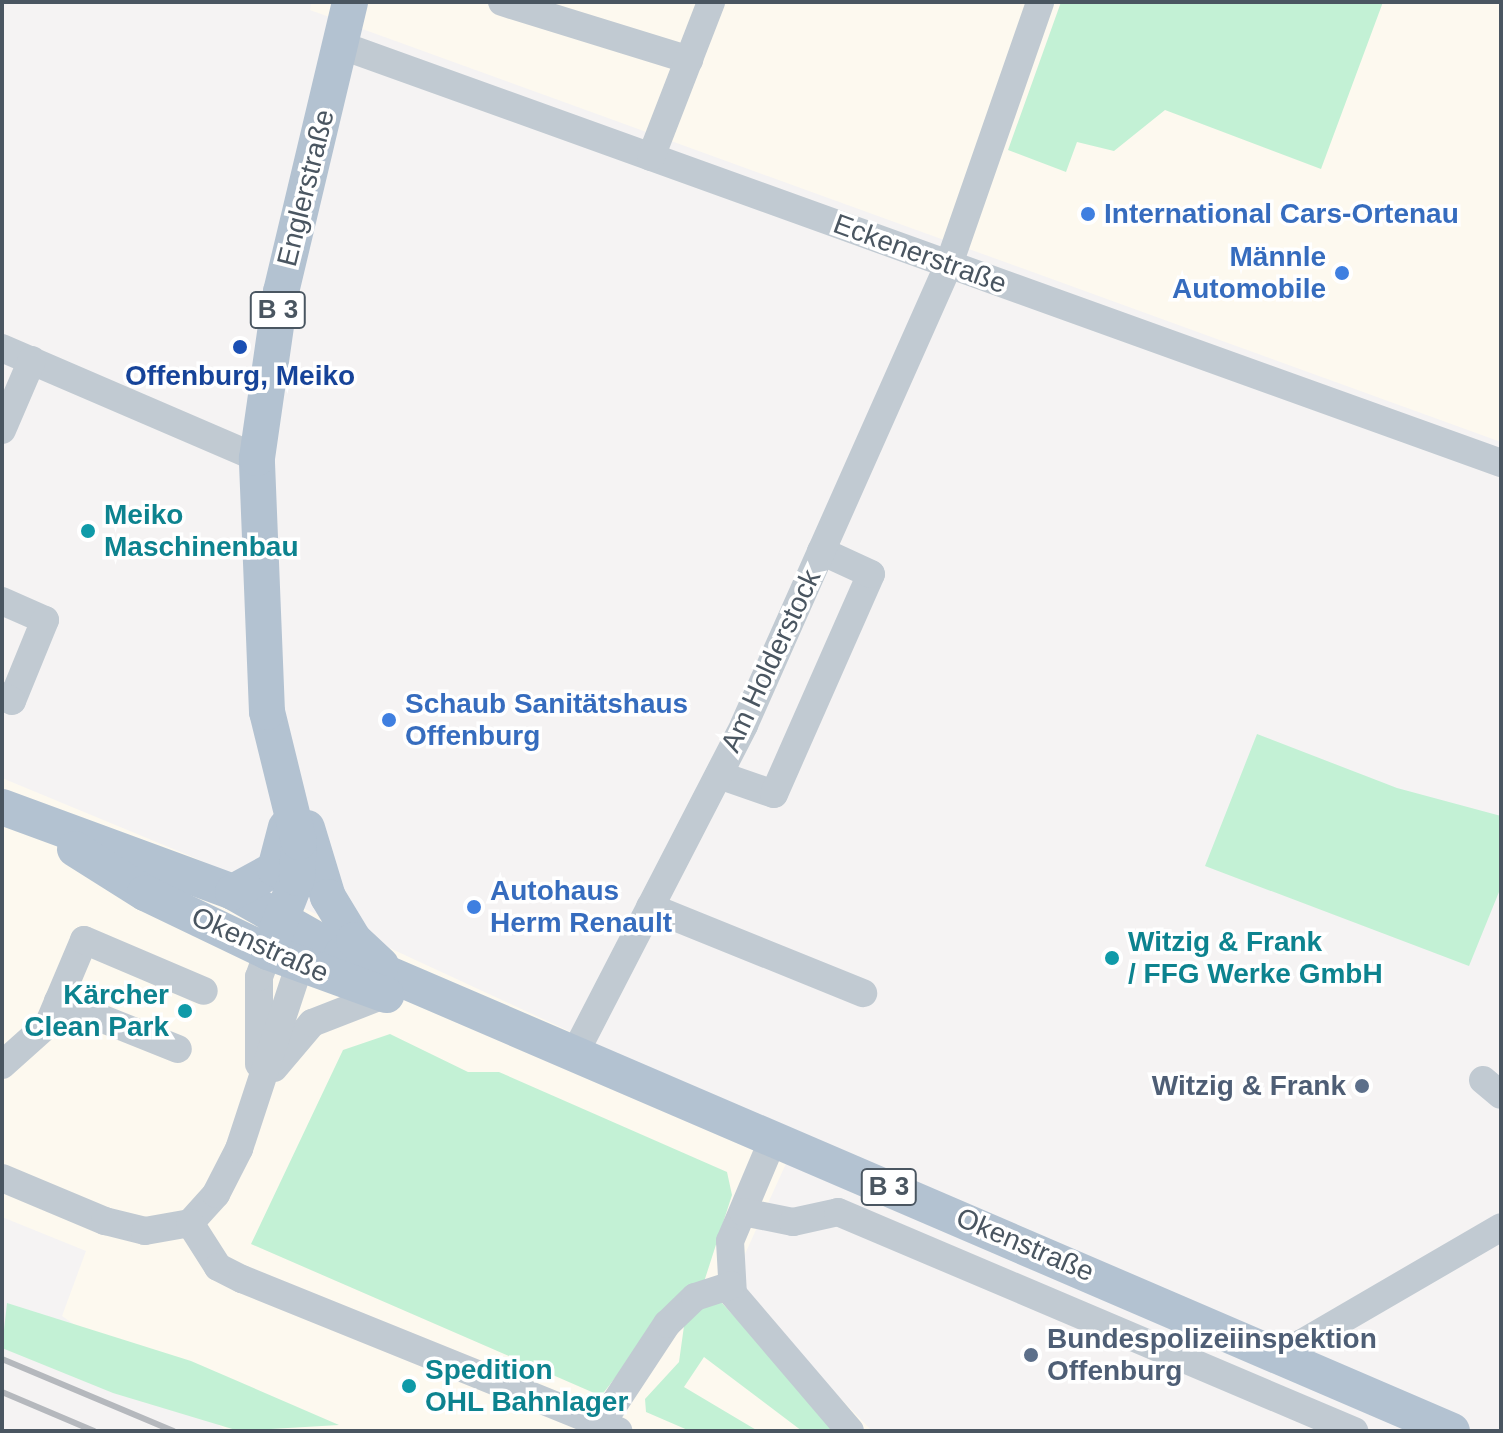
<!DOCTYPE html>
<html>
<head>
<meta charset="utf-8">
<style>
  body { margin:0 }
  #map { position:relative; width:1503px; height:1433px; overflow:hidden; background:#f5f3f3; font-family:Helvetica,sans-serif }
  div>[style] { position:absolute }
  .commercial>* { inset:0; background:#fdf9ef }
  .green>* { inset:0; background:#c3f1d5 }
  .minor>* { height:28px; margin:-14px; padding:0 14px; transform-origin:14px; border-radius:14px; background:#c1cad2 }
  .major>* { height:36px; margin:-18px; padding:0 18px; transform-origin:18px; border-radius:18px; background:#b3c2d1 }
  .rail>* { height:6px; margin:-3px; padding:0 3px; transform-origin:3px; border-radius:3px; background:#b5b8bd }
  .dots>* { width:22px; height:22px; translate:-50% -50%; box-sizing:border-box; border:4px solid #fff; border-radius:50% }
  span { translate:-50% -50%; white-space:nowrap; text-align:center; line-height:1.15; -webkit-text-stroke:7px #fff; paint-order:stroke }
  .shield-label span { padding:2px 6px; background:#fff; border:2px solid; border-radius:6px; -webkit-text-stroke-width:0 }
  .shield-label { font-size:26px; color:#4a5661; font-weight:700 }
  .street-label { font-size:28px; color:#4a5661 }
  .shop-label { font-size:28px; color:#366cbe; font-weight:700 }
  .left { translate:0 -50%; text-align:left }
  .right { translate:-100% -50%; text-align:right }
  .transit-label { font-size:28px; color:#164399; font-weight:700 }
  .culture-label { font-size:28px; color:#0d838f; font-weight:700 }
  .service-label { font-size:28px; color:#4e5e75; font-weight:700 }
  .frame { position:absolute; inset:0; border:4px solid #4a5661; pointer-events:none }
</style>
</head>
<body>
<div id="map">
  <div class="commercial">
    <div style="clip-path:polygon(311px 2px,1501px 2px,1501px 442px,310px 10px)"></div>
    <div style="clip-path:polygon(2px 778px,195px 858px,798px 1137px,731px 1285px,872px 1431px,227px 1431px,62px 1316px,86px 1251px,2px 1217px)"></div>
  </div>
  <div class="green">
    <div style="clip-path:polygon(1061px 2px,1383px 2px,1321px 169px,1165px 110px,1114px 151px,1077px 142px,1066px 172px,1008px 150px)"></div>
    <div style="clip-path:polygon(1257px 734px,1397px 788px,1501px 816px,1501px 887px,1469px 966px,1205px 866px)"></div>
    <div style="clip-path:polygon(390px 1034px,468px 1072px,499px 1072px,727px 1172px,732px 1195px,703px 1285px,667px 1311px,601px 1396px,251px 1244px,343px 1050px)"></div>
    <div style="clip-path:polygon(720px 1301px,841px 1431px,802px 1431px,704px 1357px,684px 1387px,758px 1431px,690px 1431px,646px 1412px,645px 1399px,679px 1362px,684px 1326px,709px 1302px)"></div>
    <div style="clip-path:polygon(7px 1303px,191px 1361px,339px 1425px,239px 1431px,113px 1393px,2px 1348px)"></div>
  </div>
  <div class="minor">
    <div style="left:502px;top:2px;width:196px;rotate:17.2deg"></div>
    <div style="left:340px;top:45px;width:1234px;rotate:19.8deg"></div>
    <div style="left:651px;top:157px;width:166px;rotate:-68.8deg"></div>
    <div style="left:2px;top:348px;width:278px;rotate:23.3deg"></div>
    <div style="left:2px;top:430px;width:76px;rotate:-66.8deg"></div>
    <div style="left:2px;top:601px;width:47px;rotate:23.8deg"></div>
    <div style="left:45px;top:620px;width:87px;rotate:112.2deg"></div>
    <div style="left:12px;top:701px;width:11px;rotate:-153deg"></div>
    <div style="left:719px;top:775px;width:58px;rotate:19.1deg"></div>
    <div style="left:774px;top:794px;width:240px;rotate:-66.2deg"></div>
    <div style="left:871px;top:574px;width:55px;rotate:-155.3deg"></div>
    <div style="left:650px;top:907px;width:230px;rotate:22deg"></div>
    <div style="left:58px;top:1001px;width:129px;rotate:21.8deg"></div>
    <div style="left:576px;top:1051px;width:367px;rotate:-62.7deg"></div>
    <div style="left:744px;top:725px;width:505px;rotate:-66.03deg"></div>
    <div style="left:949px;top:264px;width:277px;rotate:-70.8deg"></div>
    <div style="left:259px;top:1064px;width:87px;rotate:-90deg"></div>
    <div style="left:259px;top:977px;width:27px;rotate:-70deg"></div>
    <div style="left:2px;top:1065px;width:63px;rotate:-41.8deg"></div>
    <div style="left:49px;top:1023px;width:90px;rotate:-67.1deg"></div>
    <div style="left:84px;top:940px;width:130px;rotate:23deg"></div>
    <div style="left:274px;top:1068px;width:59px;rotate:-49.8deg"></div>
    <div style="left:312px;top:1023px;width:77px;rotate:-21.3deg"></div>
    <div style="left:1483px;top:1080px;width:23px;rotate:40deg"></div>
    <div style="left:774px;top:1137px;width:113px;rotate:112.9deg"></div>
    <div style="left:730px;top:1241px;width:53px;rotate:86.8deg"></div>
    <div style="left:733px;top:1294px;width:180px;rotate:49.5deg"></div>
    <div style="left:2px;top:1178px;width:112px;rotate:22.7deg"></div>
    <div style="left:105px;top:1221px;width:41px;rotate:14deg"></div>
    <div style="left:145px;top:1231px;width:46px;rotate:-10.1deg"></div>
    <div style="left:190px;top:1223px;width:39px;rotate:-48deg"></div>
    <div style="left:216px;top:1194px;width:51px;rotate:-62.9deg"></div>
    <div style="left:239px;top:1149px;width:193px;rotate:-71.8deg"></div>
    <div style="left:743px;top:1212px;width:51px;rotate:11.3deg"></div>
    <div style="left:793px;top:1222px;width:46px;rotate:-12.5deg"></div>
    <div style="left:838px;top:1212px;width:561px;rotate:23deg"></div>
    <div style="left:190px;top:1223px;width:52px;rotate:57.5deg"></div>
    <div style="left:218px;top:1267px;width:27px;rotate:27deg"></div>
    <div style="left:242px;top:1279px;width:406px;rotate:22deg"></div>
    <div style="left:1293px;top:1361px;width:20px;rotate:-63deg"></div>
    <div style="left:1302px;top:1343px;width:230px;rotate:-30.2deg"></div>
    <div style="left:601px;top:1424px;width:120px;rotate:-56.6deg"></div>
    <div style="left:667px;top:1324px;width:39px;rotate:-44deg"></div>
    <div style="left:695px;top:1297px;width:38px;rotate:-18deg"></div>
  </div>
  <div class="major">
    <div style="left:2px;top:807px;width:246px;rotate:20.2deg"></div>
    <div style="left:233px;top:892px;width:125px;rotate:29.6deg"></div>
    <div style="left:342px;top:954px;width:1208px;rotate:23.25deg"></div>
    <div style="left:307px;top:828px;width:72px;rotate:73.1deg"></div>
    <div style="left:328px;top:897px;width:50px;rotate:58.8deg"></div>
    <div style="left:354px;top:940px;width:37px;rotate:43deg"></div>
    <div style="left:75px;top:849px;width:83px;rotate:32.2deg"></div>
    <div style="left:145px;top:893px;width:136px;rotate:25.6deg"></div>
    <div style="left:268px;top:952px;width:126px;rotate:20deg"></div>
    <div style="left:233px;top:892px;width:48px;rotate:-28.7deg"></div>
    <div style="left:275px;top:869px;width:43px;rotate:-75.3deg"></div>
    <div style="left:268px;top:952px;width:79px;rotate:-68.6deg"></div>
    <div style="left:297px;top:878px;width:36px;rotate:-87deg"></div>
    <div style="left:299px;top:842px;width:134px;rotate:-103.8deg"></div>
    <div style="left:267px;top:712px;width:254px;rotate:-92.3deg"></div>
    <div style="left:257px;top:458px;width:168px;rotate:-81.8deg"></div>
    <div style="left:281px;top:292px;width:298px;rotate:-76.6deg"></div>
  </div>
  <div class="rail">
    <div style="left:2px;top:1359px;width:186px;rotate:22.8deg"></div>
    <div style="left:2px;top:1392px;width:100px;rotate:23deg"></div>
  </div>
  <div class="dots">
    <div style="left:1088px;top:214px;background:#3f7fe0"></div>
    <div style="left:1342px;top:273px;background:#3f7fe0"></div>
    <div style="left:240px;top:347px;background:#1a4fb4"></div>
    <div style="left:88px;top:531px;background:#0f9aa8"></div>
    <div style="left:389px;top:720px;background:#3f7fe0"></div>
    <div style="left:474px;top:907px;background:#3f7fe0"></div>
    <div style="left:1112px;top:958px;background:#0f9aa8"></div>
    <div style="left:185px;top:1011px;background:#0f9aa8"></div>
    <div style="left:1362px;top:1086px;background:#5c6f8a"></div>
    <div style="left:1031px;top:1355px;background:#5c6f8a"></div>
    <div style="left:409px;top:1386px;background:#0f9aa8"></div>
  </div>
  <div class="shield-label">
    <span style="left:278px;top:310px">B 3</span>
    <span style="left:889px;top:1187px">B 3</span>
  </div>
  <div class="street-label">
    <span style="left:306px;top:188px;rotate:-76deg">Englerstraße</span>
    <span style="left:920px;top:254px;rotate:20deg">Eckenerstraße</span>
    <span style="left:771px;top:661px;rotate:-65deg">Am Holderstock</span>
    <span style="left:260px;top:945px;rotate:24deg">Okenstraße</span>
    <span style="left:1025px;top:1245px;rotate:23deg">Okenstraße</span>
  </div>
  <div class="shop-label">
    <span class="left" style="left:1104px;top:214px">International Cars-Ortenau</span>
    <span class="right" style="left:1326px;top:273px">Männle<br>Automobile</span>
    <span class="left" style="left:405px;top:720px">Schaub Sanitätshaus<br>Offenburg</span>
    <span class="left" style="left:490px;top:907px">Autohaus<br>Herm Renault</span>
  </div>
  <div class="transit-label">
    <span style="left:240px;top:376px">Offenburg, Meiko</span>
  </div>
  <div class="culture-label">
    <span class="left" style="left:104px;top:531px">Meiko<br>Maschinenbau</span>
    <span class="left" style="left:1128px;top:958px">Witzig &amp; Frank<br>/ FFG Werke GmbH</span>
    <span class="right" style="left:169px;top:1011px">Kärcher<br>Clean Park</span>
    <span class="left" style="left:425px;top:1386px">Spedition<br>OHL Bahnlager</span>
  </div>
  <div class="service-label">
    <span class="right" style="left:1346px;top:1086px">Witzig &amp; Frank</span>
    <span class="left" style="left:1047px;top:1355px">Bundespolizeiinspektion<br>Offenburg</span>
  </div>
  <div class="frame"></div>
</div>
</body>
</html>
